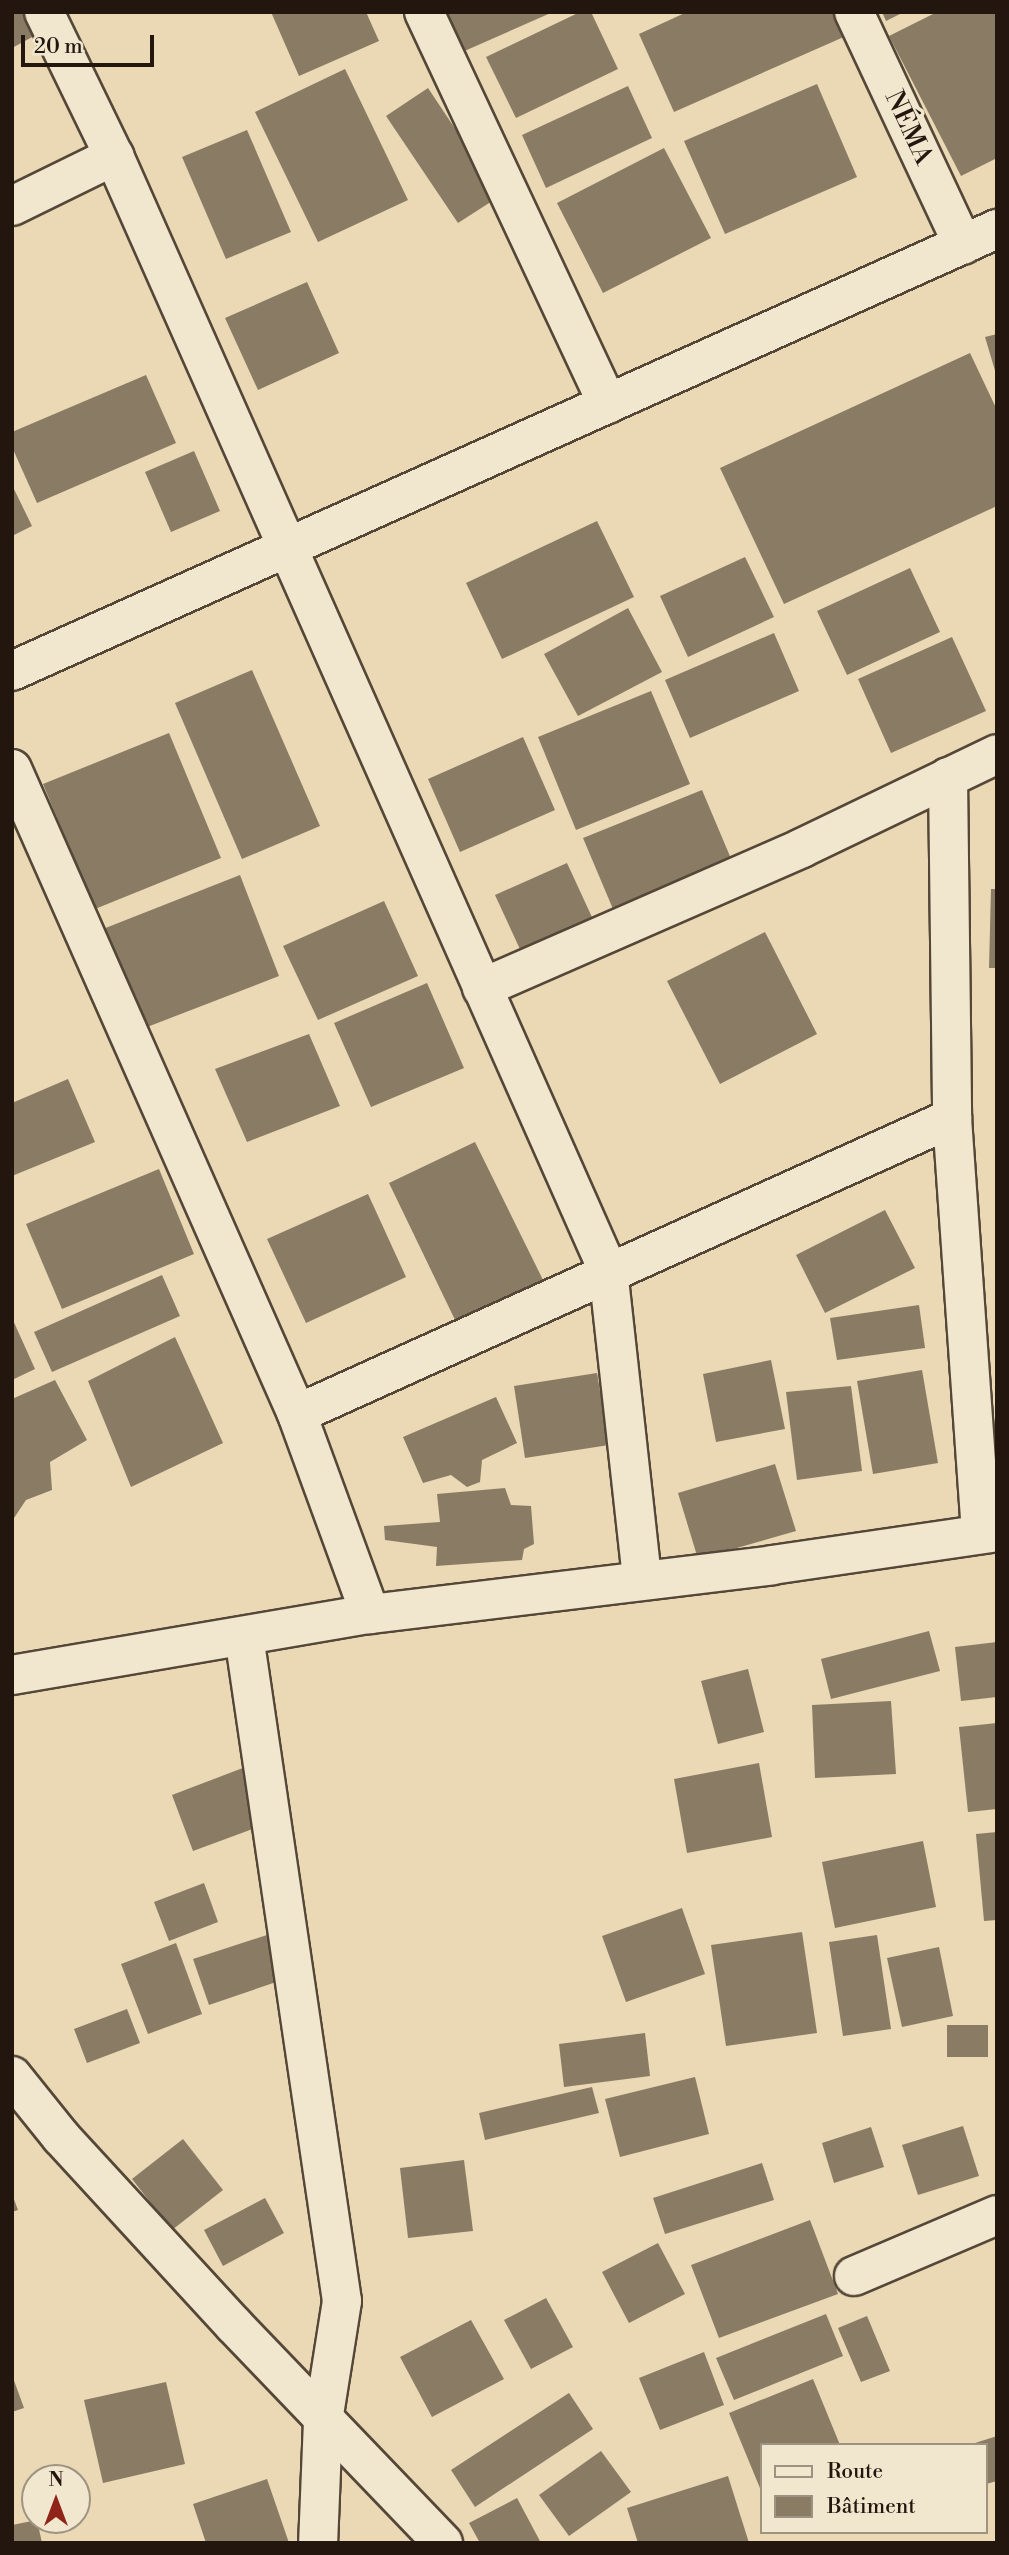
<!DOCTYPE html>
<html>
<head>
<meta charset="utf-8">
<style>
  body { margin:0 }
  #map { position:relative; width:1009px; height:2555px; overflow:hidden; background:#ead9b4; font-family:"Libre Bodoni",serif }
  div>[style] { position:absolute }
  .building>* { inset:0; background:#8a7b64 }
  .roads { filter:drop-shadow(2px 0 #544738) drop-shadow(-2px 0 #544738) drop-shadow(0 2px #544738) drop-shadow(0 -2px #544738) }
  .minor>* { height:38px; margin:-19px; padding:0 19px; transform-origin:19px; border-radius:19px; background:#f1e6ce }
  .secondary>* { height:38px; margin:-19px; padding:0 19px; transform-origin:19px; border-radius:19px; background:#f1e6ce }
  span { translate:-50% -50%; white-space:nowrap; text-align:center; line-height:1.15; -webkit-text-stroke:7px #f1e6ce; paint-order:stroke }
  .street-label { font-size:26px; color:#22160e }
  .frame { position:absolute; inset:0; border:14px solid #22160e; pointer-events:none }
  .legend { position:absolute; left:760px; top:2443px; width:228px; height:91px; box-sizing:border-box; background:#f1e6ce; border:2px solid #9e9381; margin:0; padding:9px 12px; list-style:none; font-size:21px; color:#22160e }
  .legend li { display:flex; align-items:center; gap:14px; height:35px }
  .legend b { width:35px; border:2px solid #9e9381 }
  .north { position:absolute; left:21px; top:2464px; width:70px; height:70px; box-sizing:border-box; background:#f1e6ce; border:2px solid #9e9381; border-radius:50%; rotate:0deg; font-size:19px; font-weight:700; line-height:28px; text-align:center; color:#22160e }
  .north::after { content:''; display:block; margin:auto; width:24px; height:32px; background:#8f2418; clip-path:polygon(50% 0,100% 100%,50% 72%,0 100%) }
  .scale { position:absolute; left:21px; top:35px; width:133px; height:32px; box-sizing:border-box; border:4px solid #22160e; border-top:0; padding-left:9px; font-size:21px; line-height:24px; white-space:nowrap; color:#22160e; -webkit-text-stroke:5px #f1e6ce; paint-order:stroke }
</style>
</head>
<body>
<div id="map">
  <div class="building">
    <div style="clip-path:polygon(12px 12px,23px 12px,36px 35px,12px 48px)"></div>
    <div style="clip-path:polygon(271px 12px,366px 12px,379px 41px,299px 76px)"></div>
    <div style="clip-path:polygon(442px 12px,553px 12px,460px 53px)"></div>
    <div style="clip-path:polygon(580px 12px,591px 12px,618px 69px,516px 118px,486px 57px)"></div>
    <div style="clip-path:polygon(687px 12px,836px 12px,846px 36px,674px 112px,639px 34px)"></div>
    <div style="clip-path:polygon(882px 12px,904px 12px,886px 21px)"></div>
    <div style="clip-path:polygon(937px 12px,997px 12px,997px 158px,961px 176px,889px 36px)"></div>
    <div style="clip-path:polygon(345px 69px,408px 200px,318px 242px,255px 112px)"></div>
    <div style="clip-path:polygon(817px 84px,857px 177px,725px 234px,684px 141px)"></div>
    <div style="clip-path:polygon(628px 86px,652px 138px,546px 188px,522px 135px)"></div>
    <div style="clip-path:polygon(428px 88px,500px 196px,458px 223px,386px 116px)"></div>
    <div style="clip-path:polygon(247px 130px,291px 232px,226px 259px,182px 157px)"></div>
    <div style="clip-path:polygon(664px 148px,711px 238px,603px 293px,557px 203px)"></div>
    <div style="clip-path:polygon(307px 282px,339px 353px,258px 390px,225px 318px)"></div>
    <div style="clip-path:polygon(997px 334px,997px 374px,996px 374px,985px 337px)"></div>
    <div style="clip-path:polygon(970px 353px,997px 410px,997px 506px,784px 604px,720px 468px)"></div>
    <div style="clip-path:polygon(146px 375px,176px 443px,37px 503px,12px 447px,12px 432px)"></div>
    <div style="clip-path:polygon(194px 451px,220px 511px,171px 532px,145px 472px)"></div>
    <div style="clip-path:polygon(12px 485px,32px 526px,12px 536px)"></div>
    <div style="clip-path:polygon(597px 521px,634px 597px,502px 659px,466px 583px)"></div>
    <div style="clip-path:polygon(745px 557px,774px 617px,688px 657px,660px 596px)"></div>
    <div style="clip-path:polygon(910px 568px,940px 632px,847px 675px,817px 611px)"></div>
    <div style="clip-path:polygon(628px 608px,662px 672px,578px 716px,544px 654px)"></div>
    <div style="clip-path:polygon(774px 633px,799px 691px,690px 738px,665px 680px)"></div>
    <div style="clip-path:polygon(952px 637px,986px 711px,891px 753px,858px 679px)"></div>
    <div style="clip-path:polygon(252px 670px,320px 826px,242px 859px,175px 703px)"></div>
    <div style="clip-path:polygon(651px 691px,690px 784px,576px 830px,538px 737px)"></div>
    <div style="clip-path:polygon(169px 733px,221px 858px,95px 909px,43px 784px)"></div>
    <div style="clip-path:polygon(523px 737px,555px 810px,460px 852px,428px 779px)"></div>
    <div style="clip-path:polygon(702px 790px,732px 861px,613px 909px,583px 838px)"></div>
    <div style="clip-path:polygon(567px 863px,597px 928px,525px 960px,495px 895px)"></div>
    <div style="clip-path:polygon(240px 875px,279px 976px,142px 1029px,103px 929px)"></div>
    <div style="clip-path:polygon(991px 889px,997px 889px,997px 968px,989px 968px)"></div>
    <div style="clip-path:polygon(384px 901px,418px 976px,318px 1020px,283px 946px)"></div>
    <div style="clip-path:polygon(765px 932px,817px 1034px,720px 1084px,667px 981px)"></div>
    <div style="clip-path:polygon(427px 983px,464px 1068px,371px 1107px,334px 1023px)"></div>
    <div style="clip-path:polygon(309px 1034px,340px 1106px,247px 1142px,215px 1069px)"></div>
    <div style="clip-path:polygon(68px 1079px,95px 1142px,12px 1176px,12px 1103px)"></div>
    <div style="clip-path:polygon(475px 1142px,544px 1282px,457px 1324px,389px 1183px)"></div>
    <div style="clip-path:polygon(159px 1169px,194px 1254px,62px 1309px,26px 1224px)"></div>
    <div style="clip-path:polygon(368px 1194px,406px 1277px,306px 1323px,267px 1239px)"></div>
    <div style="clip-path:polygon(885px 1210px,915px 1268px,825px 1313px,796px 1255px)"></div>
    <div style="clip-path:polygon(162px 1275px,180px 1316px,52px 1372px,34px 1332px)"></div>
    <div style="clip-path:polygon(919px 1305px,925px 1348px,837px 1360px,830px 1318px)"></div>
    <div style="clip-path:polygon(12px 1318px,35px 1369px,12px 1380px)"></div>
    <div style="clip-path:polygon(175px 1337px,223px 1443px,131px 1487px,88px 1381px)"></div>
    <div style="clip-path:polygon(771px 1360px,785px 1429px,716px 1442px,703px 1374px)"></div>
    <div style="clip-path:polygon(922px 1370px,938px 1463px,873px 1474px,857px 1381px)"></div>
    <div style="clip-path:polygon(597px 1373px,609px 1445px,525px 1458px,514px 1386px)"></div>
    <div style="clip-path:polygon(55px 1380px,87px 1440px,50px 1462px,52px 1490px,26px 1500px,12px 1521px,12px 1399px)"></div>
    <div style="clip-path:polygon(851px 1386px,862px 1471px,797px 1480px,786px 1392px)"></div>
    <div style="clip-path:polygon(496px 1397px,517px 1443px,482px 1460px,480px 1482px,467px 1487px,451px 1475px,423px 1483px,403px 1437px)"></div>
    <div style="clip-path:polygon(775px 1464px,796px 1531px,698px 1559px,678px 1493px)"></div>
    <div style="clip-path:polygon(505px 1488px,511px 1505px,531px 1506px,534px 1544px,524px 1549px,522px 1560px,436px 1566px,437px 1547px,385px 1540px,384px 1526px,440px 1522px,437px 1494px)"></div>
    <div style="clip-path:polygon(929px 1631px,940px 1671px,831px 1699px,821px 1659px)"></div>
    <div style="clip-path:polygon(997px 1642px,997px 1697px,961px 1701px,955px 1647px)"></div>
    <div style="clip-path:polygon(748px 1669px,764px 1732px,718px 1744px,701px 1681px)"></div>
    <div style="clip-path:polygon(891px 1701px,896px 1774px,815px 1778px,812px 1705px)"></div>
    <div style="clip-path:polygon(997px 1723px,997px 1809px,968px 1812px,959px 1727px)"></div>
    <div style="clip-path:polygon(759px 1763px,772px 1837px,687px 1853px,674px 1779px)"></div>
    <div style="clip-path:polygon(248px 1766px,269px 1823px,193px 1851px,172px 1795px)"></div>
    <div style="clip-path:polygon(997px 1832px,997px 1920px,984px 1921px,976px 1834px)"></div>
    <div style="clip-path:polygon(923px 1841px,936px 1907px,835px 1928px,822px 1862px)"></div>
    <div style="clip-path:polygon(204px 1883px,218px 1922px,169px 1941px,154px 1902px)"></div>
    <div style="clip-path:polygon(682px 1908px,705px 1974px,626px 2002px,602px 1936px)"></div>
    <div style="clip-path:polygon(802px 1932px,817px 2033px,726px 2046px,711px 1945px)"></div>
    <div style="clip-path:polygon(270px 1934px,285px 1979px,209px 2005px,193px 1959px)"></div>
    <div style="clip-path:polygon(877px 1935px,891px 2029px,843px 2036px,829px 1942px)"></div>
    <div style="clip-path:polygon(176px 1943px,202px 2014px,148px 2034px,121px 1964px)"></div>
    <div style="clip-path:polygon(939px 1947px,953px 2016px,902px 2027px,887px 1958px)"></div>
    <div style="clip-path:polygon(127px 2009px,140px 2043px,87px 2063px,74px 2029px)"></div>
    <div style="clip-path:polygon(947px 2025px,988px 2025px,988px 2057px,947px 2057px)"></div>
    <div style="clip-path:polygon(645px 2033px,650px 2076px,564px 2087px,559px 2044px)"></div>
    <div style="clip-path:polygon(695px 2077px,709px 2134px,620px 2157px,605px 2099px)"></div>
    <div style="clip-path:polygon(592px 2087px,599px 2113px,485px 2140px,479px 2113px)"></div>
    <div style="clip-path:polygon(963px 2126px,979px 2176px,918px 2195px,902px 2145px)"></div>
    <div style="clip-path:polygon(871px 2127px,884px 2167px,834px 2183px,822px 2143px)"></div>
    <div style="clip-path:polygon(183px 2139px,223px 2190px,172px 2230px,132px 2179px)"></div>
    <div style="clip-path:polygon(464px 2160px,473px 2231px,408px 2238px,400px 2168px)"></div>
    <div style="clip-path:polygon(762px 2163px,774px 2200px,665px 2234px,653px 2198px)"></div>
    <div style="clip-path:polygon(12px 2194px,18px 2210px,12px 2212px)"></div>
    <div style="clip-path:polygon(265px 2198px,284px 2233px,223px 2266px,204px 2230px)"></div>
    <div style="clip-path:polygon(810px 2220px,838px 2294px,719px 2338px,691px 2265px)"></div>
    <div style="clip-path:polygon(658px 2243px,685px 2294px,629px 2323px,602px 2272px)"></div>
    <div style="clip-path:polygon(546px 2298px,573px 2347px,531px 2369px,504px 2320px)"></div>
    <div style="clip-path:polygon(826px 2314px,843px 2356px,734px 2400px,716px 2358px)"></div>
    <div style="clip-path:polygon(867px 2316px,890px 2371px,861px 2382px,838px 2328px)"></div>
    <div style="clip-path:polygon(471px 2320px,504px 2379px,432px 2417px,400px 2357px)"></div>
    <div style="clip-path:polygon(704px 2352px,724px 2405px,660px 2430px,639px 2378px)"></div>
    <div style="clip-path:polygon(12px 2375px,24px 2408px,12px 2412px)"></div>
    <div style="clip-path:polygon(813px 2379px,840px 2445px,762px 2445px,762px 2493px,729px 2413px)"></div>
    <div style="clip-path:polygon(166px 2382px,185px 2464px,103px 2483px,84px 2400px)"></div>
    <div style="clip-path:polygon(569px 2393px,593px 2429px,475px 2507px,451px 2470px)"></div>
    <div style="clip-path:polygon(997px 2436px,997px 2481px,986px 2484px,986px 2445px,972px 2444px)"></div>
    <div style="clip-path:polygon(601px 2451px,631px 2492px,569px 2536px,539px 2495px)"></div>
    <div style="clip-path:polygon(728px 2476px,749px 2543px,638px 2543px,627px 2508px)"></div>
    <div style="clip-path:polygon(267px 2479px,289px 2543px,206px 2543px,193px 2504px)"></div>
    <div style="clip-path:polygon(517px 2498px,541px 2543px,480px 2543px,469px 2523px)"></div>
    <div style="clip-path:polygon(37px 2520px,42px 2543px,12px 2543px,12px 2525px)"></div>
  </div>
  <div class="roads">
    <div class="minor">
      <div style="left:44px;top:12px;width:160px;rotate:64.1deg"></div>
      <div style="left:114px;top:156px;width:1219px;rotate:66.09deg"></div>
      <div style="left:608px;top:1270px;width:312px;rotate:83.7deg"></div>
      <div style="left:424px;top:12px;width:433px;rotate:64.9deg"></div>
      <div style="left:854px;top:12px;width:257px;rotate:64.9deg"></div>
      <div style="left:12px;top:206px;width:114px;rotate:-26.1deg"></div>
      <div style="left:12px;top:769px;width:705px;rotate:66.16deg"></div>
      <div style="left:297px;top:1414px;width:213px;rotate:69.9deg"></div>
      <div style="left:948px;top:777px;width:341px;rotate:89.3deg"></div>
      <div style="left:952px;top:1118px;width:417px;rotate:86deg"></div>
      <div style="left:482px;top:988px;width:349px;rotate:-23.6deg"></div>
      <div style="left:802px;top:848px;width:216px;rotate:-25.7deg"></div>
      <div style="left:297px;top:1414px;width:719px;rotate:-24.32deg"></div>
      <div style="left:244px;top:1636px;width:672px;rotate:81.62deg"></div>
      <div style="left:342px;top:2301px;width:121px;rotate:99deg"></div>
      <div style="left:323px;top:2421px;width:122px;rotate:92.3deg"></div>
      <div style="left:12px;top:1675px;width:363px;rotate:-9.7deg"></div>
      <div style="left:370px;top:1614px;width:405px;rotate:-6.9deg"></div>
      <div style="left:772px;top:1565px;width:227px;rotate:-8.3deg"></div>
      <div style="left:12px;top:2076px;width:78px;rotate:51.2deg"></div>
      <div style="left:61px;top:2137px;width:255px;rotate:47.4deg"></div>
      <div style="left:234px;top:2325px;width:302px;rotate:46.2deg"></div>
      <div style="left:854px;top:2276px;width:155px;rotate:-23.1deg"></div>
    </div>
    <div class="secondary">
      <div style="left:12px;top:671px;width:1080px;rotate:-24.17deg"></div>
    </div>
  </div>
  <div class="street-label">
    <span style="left:908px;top:128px;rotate:65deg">NÉMA</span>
  </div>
  <div class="frame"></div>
  <ul class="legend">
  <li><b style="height:9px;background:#f1e6ce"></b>Route</li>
  <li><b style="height:19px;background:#8a7b64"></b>Bâtiment</li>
  </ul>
  <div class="north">N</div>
  <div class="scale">20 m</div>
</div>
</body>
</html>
